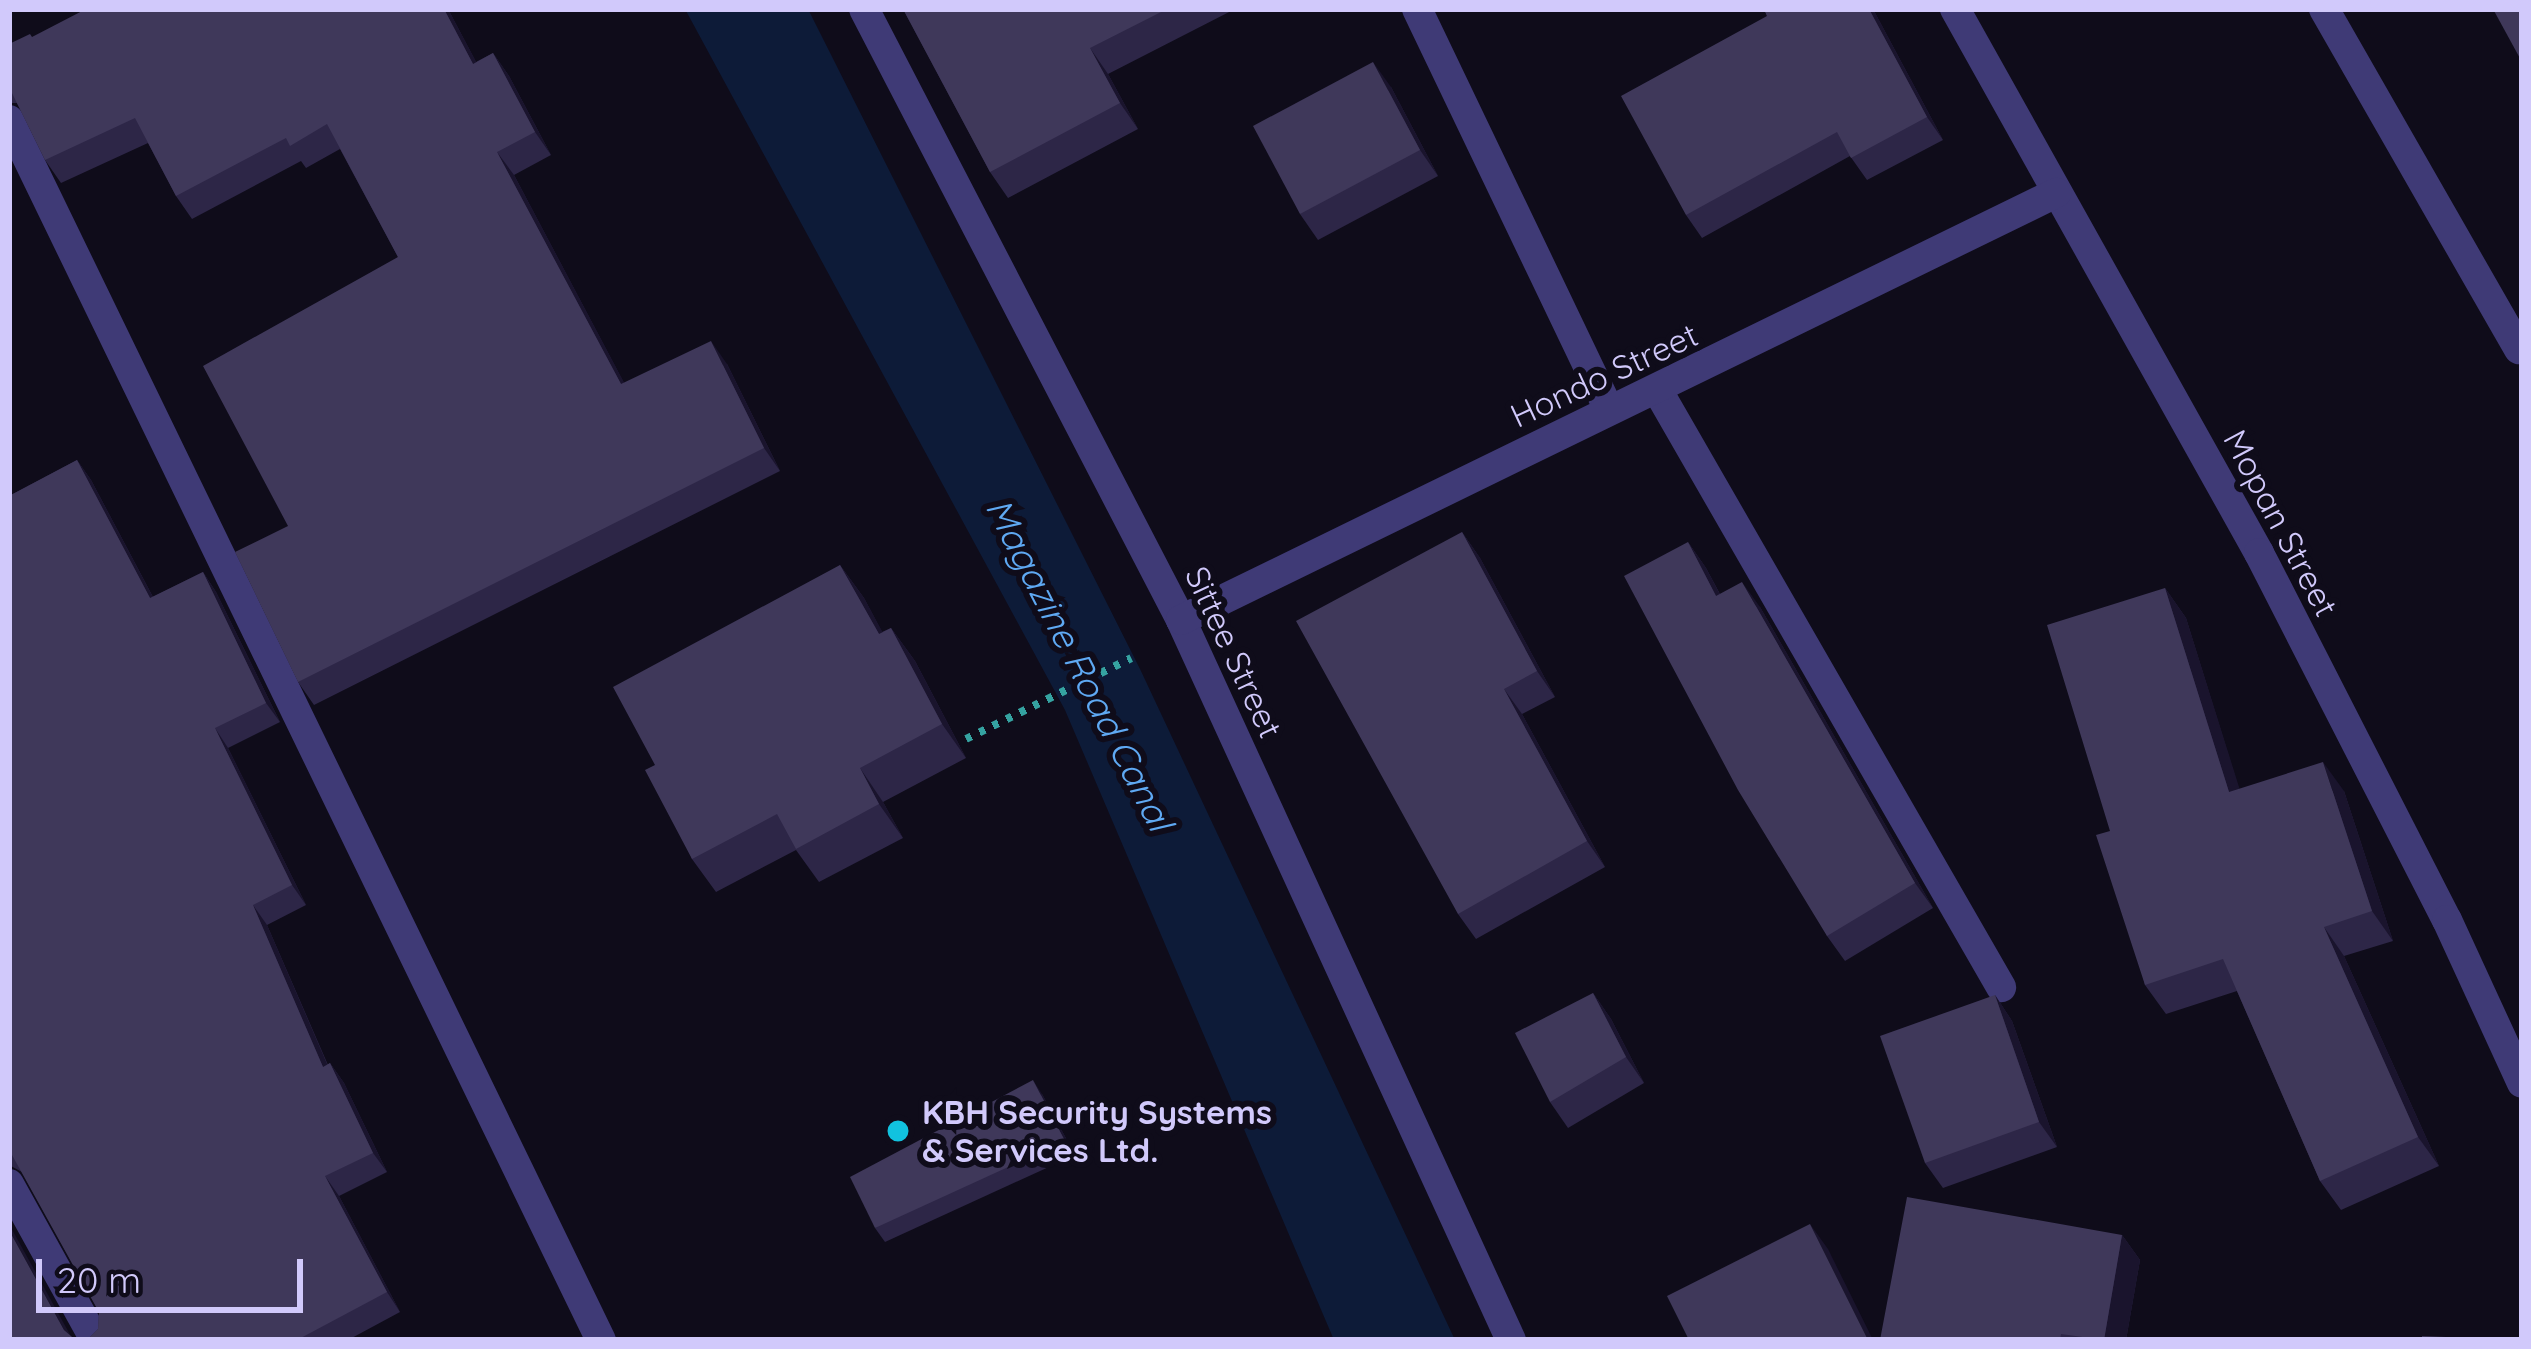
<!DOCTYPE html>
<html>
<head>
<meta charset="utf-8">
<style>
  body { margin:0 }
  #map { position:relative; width:2531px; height:1349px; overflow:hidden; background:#0f0c1a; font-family:Quicksand,sans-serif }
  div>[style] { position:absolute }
  .water>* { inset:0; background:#0d1b38 }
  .path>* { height:8px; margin-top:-4px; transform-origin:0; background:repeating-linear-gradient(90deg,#35a3a1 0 6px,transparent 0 15px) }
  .service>* { height:30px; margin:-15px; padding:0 15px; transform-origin:15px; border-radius:15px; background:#3f3a76 }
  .minor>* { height:30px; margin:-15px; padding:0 15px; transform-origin:15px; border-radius:15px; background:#3f3a76 }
  .wall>* { inset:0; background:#2d2647 }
  .shaded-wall>* { inset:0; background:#1a142d }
  .building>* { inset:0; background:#3f385a }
  .dots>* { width:33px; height:33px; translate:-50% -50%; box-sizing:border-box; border:6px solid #0f0c1a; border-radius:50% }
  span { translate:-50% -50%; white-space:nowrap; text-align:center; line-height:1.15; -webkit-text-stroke:12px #0f0c1a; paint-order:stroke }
  .street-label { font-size:33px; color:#d1c9fb }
  .poi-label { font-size:33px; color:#d1c9fb; font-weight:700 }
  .left { translate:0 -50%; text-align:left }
  .water-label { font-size:36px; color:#5fa9f3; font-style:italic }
  .frame { position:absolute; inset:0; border:12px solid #d1c9fb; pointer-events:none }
  .scale { position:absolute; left:36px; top:1259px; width:267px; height:54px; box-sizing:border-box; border:6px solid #d1c9fb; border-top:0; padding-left:15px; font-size:36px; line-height:42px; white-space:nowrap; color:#d1c9fb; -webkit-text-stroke:9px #0f0c1a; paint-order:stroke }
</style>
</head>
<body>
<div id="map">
  <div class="water">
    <div style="clip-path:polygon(685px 9px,808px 9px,1140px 669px,1455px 1340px,1334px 1340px,1065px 710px)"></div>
  </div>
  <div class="path">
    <div style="left:966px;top:739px;width:184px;rotate:-26.1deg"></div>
  </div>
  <div class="service">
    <div style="left:2324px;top:9px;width:392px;rotate:60.2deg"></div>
  </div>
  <div class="minor">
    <div style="left:864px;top:9px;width:688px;rotate:62.58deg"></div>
    <div style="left:1181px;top:620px;width:792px;rotate:65.38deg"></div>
    <div style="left:1417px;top:9px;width:444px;rotate:64.4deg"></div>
    <div style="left:1955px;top:9px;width:623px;rotate:60.8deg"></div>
    <div style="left:2259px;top:553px;width:412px;rotate:62.9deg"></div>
    <div style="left:2447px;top:920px;width:179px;rotate:65.3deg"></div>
    <div style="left:9px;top:120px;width:1356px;rotate:64.12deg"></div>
    <div style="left:1658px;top:391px;width:688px;rotate:60.08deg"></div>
    <div style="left:1181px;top:620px;width:974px;rotate:-26.01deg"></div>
    <div style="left:9px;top:1184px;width:178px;rotate:61.1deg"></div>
  </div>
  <div class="wall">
    <div style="clip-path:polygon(448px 9px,476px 62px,493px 53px,509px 76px,551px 155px,514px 175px,624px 383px,727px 364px,780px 471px,314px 705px,298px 682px,288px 526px,398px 257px,340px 149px,306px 168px,301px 161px,192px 219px,176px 196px,148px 143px,61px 183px,45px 160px,17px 103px,9px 103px,9px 44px,33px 37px)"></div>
    <div style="clip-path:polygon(903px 9px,1235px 9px,1108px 74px,1138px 129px,1008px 198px,990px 172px)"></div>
    <div style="clip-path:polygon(1764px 9px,1873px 9px,1943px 140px,1867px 180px,1850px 156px,1702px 238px,1686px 215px,1767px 16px)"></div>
    <div style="clip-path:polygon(1391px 87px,1438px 176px,1318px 240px,1300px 214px)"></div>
    <div style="clip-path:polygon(77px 460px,91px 480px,153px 597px,203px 572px,216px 592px,280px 722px,228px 748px,306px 905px,267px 925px,328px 1065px,330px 1063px,344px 1083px,387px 1172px,339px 1196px,400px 1312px,348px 1340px,9px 1340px,70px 1336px,72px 1337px,89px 1338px,98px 1329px,99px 1312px,22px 1172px,9px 1165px,9px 496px)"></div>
    <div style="clip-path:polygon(1462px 532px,1480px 558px,1555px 697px,1522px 714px,1605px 867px,1476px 939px,1458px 914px)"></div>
    <div style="clip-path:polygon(1688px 542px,1706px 568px,1720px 594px,1760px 607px,1933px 908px,1845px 961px,1827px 936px)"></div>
    <div style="clip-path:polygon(840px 565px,864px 598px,882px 632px,891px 628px,915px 661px,966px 758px,883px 802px,903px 838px,819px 882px,796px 850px,716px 892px,692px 859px,655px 765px)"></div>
    <div style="clip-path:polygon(2165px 588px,2186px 618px,2239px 789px,2344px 791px,2393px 941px,2344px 956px,2439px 1166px,2341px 1210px,2320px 1181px,2237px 991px,2166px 1014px,2145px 985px,2110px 831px)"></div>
    <div style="clip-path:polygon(1593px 993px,1611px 1019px,1644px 1083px,1568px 1128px,1550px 1102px)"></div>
    <div style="clip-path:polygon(1995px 995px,2012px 1021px,2057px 1147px,1943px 1188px,1925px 1163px)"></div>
    <div style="clip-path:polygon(1042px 1094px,1075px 1155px,885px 1242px,875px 1228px)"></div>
    <div style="clip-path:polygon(2122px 1235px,2140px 1260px,2126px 1340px,1880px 1340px)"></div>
  </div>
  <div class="shaded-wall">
    <div style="clip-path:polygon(444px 9px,448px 9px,489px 86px,473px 64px)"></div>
    <div style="clip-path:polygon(1869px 9px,1873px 9px,1943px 140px,1927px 117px)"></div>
    <div style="clip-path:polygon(1090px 48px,1108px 74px,1138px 129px,1120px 103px)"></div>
    <div style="clip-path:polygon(493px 53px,509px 76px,551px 155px,535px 132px)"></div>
    <div style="clip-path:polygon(1373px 62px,1391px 87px,1438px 176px,1420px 150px)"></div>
    <div style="clip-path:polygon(497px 152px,514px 175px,637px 407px,621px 384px)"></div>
    <div style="clip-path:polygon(711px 341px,727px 364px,780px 471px,764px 448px)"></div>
    <div style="clip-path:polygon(77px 460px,91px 480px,164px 618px,150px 598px)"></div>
    <div style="clip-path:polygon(1462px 532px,1480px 558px,1555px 697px,1537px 671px)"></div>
    <div style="clip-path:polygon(1688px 542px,1706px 568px,1734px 621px,1716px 596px)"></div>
    <div style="clip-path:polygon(840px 565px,864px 598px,902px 668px,879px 634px)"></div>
    <div style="clip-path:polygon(203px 572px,216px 592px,280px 722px,266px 703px)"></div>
    <div style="clip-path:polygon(1742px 582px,1760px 607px,1933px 908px,1915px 883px)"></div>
    <div style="clip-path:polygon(2165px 588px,2186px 618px,2250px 822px,2229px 792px)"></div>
    <div style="clip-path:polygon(891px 628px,915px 661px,966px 758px,942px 724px)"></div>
    <div style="clip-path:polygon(1504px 689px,1522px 714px,1605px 867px,1587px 841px)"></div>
    <div style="clip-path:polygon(215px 728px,228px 748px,306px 905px,292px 885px)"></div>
    <div style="clip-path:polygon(2323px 762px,2344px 791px,2393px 941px,2372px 911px)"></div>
    <div style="clip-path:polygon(860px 768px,883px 802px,903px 838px,879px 804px)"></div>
    <div style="clip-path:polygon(253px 905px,267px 925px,337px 1087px,323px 1067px)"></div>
    <div style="clip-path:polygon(2324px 927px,2344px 956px,2439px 1166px,2418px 1137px)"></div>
    <div style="clip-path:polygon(1593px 993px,1611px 1019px,1644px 1083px,1626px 1057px)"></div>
    <div style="clip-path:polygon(1995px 995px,2012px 1021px,2057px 1147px,2039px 1122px)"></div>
    <div style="clip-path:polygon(330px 1063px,344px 1083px,387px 1172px,373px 1153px)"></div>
    <div style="clip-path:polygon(1033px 1080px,1042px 1094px,1075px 1155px,1065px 1141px)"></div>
    <div style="clip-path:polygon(325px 1176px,339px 1196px,400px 1312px,387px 1292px)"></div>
    <div style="clip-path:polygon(9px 1224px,73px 1340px,64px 1330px,9px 1230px)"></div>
    <div style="clip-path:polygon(1810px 1224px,1828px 1249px,1873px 1340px,1868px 1340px)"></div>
    <div style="clip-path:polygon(2122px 1235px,2140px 1260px,2126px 1340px,2104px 1340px)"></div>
  </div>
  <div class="building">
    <div style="clip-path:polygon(86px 9px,444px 9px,473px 64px,493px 53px,535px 132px,497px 152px,621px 384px,711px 341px,764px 448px,298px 682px,235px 552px,288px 526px,203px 366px,398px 257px,327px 124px,290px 146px,286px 138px,176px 196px,135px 118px,45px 160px,9px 87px,9px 44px,30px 34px,32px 37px)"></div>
    <div style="clip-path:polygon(903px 9px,1167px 9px,1090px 48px,1120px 103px,990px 172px)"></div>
    <div style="clip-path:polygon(1764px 9px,1869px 9px,1927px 117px,1851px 158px,1837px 132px,1686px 215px,1621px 96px,1767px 16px)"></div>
    <div style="clip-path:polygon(2493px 9px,2522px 9px,2522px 62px)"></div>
    <div style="clip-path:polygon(1373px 62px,1420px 150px,1300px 214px,1253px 126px)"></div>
    <div style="clip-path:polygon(77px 460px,150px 598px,203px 572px,266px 703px,215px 728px,292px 885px,253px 905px,323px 1067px,330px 1063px,373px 1153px,325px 1176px,387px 1292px,297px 1340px,9px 1340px,9px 1230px,64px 1330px,72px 1337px,89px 1338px,98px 1329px,99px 1312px,12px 1155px,9px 1153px,9px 496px)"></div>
    <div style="clip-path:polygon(1462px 532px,1537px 671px,1504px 689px,1587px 841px,1458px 914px,1296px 621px)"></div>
    <div style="clip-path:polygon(1688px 542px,1716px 596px,1742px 582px,1915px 883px,1827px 936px,1738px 790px,1624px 576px)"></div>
    <div style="clip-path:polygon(840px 565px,879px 634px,891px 628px,942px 724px,860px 768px,879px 804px,796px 849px,777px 814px,692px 859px,645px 770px,655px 765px,613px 687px)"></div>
    <div style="clip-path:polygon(2165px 588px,2229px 792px,2323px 762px,2372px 911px,2324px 927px,2418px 1137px,2320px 1181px,2223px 959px,2145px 985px,2096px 835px,2110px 831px,2047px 625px)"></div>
    <div style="clip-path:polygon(1593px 993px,1626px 1057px,1550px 1102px,1515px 1033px)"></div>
    <div style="clip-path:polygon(1995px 995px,2039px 1122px,1925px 1163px,1880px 1036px)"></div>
    <div style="clip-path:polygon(1033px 1080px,1065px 1141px,875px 1228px,850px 1177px)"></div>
    <div style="clip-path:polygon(1907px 1197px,2122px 1235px,2104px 1340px,2061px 1334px,2060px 1340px,1880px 1340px)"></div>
    <div style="clip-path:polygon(1810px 1224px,1868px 1340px,1689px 1340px,1667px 1296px)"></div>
    <div style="clip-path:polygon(2422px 1336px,2518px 1340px,2422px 1340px)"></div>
  </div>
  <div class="dots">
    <div style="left:898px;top:1131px;background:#11c2df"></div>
  </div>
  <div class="street-label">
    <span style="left:1604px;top:375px;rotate:-25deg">Hondo Street</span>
    <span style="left:2281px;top:523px;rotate:62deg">Mopan Street</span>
    <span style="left:1234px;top:652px;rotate:65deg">Sittee Street</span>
  </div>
  <div class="poi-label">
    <span class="left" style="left:922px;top:1131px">KBH Security Systems<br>&amp; Services Ltd.</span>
  </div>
  <div class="water-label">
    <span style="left:1080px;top:664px;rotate:63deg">Magazine Road Canal</span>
  </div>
  <div class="frame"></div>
  <div class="scale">20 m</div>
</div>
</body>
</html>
